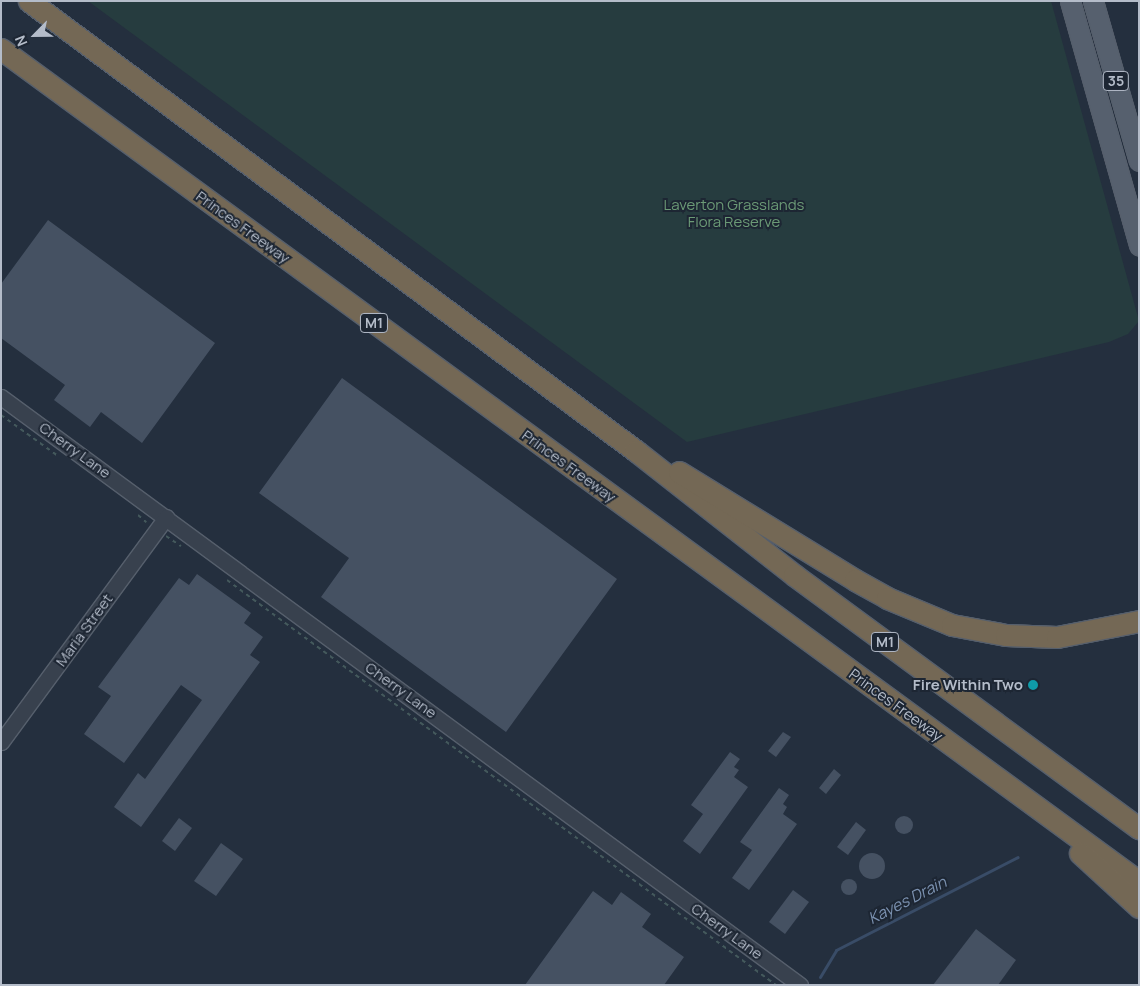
<!DOCTYPE html>
<html>
<head>
<meta charset="utf-8">
<style>
  body { margin:0 }
  #map { position:relative; width:1140px; height:986px; overflow:hidden; background:#242f3e; font-family:Manrope,sans-serif }
  div>[style] { position:absolute }
  .green>* { inset:0; background:#263c3f }
  .stream>* { height:3px; margin:-1.5px; padding:0 1.5px; transform-origin:1.5px; border-radius:1.5px; background:#394c67 }
  .building>* { inset:0; background:#455162 }
  .round { border-radius:50% }
  .path>* { height:2px; margin-top:-1px; transform-origin:0; background:repeating-linear-gradient(90deg,#44595c 0 4px,transparent 0 8px) }
  .roads { filter:drop-shadow(1px 0 #565f6c) drop-shadow(-1px 0 #565f6c) drop-shadow(0 1px #565f6c) drop-shadow(0 -1px #565f6c) }
  .minor>* { height:15px; margin:-7.5px; padding:0 7.5px; transform-origin:7.5px; border-radius:7.5px; background:#38414e }
  .major>* { height:19px; margin:-9.5px; padding:0 9.5px; transform-origin:9.5px; border-radius:9.5px; background:#56606e }
  .highway>* { height:21px; margin:-10.5px; padding:0 10.5px; transform-origin:10.5px; border-radius:10.5px; background:#746855 }
  .dots>* { width:14px; height:14px; translate:-50% -50%; box-sizing:border-box; border:2px solid #1d2633; border-radius:50% }
  span { translate:-50% -50%; white-space:nowrap; text-align:center; line-height:1.15; -webkit-text-stroke:4px #1d2633; paint-order:stroke }
  .shield-label span { padding:1px 4px; background:#1d2633; border:1px solid; border-radius:4px; -webkit-text-stroke-width:0 }
  .shield-label { font-size:14px; color:#b4bcc9; font-weight:700 }
  .park-label { font-size:15px; color:#6b9a76 }
  .street-label { font-size:15px; color:#b4bcc9 }
  .poi-label { font-size:15px; color:#b4bcc9; font-weight:700 }
  .right { translate:-100% -50%; text-align:right }
  .water-label { font-size:16px; color:#7c92b1; font-style:italic }
  .frame { position:absolute; inset:0; border:2px solid #b4bcc9; pointer-events:none }
  .north { position:absolute; left:10px; top:10px; width:50px; height:50px; -webkit-text-stroke:4px #1d2633; paint-order:stroke; rotate:247deg; font-size:14px; font-weight:700; line-height:20px; text-align:center; color:#b4bcc9 }
  .north::after { content:''; display:block; margin:auto; width:18px; height:22px; background:#b4bcc9; clip-path:polygon(50% 0,100% 100%,50% 72%,0 100%) }
</style>
</head>
<body>
<div id="map">
  <div class="green">
    <div style="clip-path:polygon(88px 1px,1051px 1px,1139px 321px,1128px 334px,1109px 342px,687px 442px)"></div>
  </div>
  <div class="stream">
    <div style="left:820px;top:977px;width:31px;rotate:-59deg"></div>
    <div style="left:836px;top:950px;width:204px;rotate:-27.1deg"></div>
  </div>
  <div class="building">
    <div style="clip-path:polygon(48px 220px,215px 343px,142px 443px,101px 412px,90px 427px,54px 400px,65px 385px,1px 338px,1px 284px)"></div>
    <div style="clip-path:polygon(342px 378px,617px 579px,506px 732px,321px 597px,349px 558px,259px 493px)"></div>
    <div style="clip-path:polygon(197px 574px,251px 613px,244px 623px,263px 637px,250px 655px,260px 662px,141px 827px,114px 807px,138px 773px,145px 779px,202px 700px,181px 685px,124px 763px,84px 734px,111px 696px,98px 687px,179px 578px,189px 585px)"></div>
    <div style="clip-path:polygon(783px 732px,791px 737px,776px 757px,768px 751px)"></div>
    <div style="clip-path:polygon(730px 752px,740px 759px,734px 767px,739px 770px,734px 777px,748px 787px,700px 854px,683px 841px,703px 814px,691px 805px)"></div>
    <div style="clip-path:polygon(834px 769px,841px 775px,826px 794px,819px 788px)"></div>
    <div style="clip-path:polygon(779px 788px,789px 795px,783px 804px,787px 807px,783px 814px,797px 824px,749px 890px,732px 878px,752px 850px,740px 842px)"></div>
    <div class="round" style="left:895px;top:816px;width:18px;height:18px"></div>
    <div style="clip-path:polygon(179px 818px,192px 828px,175px 851px,162px 841px)"></div>
    <div style="clip-path:polygon(856px 822px,866px 830px,848px 855px,837px 847px)"></div>
    <div style="clip-path:polygon(221px 843px,243px 859px,216px 896px,194px 881px)"></div>
    <div class="round" style="left:859px;top:853px;width:26px;height:26px"></div>
    <div class="round" style="left:841px;top:879px;width:16px;height:16px"></div>
    <div style="clip-path:polygon(793px 890px,809px 902px,785px 934px,769px 922px)"></div>
    <div style="clip-path:polygon(593px 891px,612px 905px,621px 892px,651px 914px,642px 927px,684px 957px,664px 985px,525px 985px)"></div>
    <div style="clip-path:polygon(976px 929px,1016px 960px,998px 985px,933px 985px)"></div>
  </div>
  <div class="path">
    <div style="left:1px;top:415px;width:70px;rotate:35.7deg"></div>
    <div style="left:138px;top:515px;width:11px;rotate:41deg"></div>
    <div style="left:166px;top:536px;width:18px;rotate:34deg"></div>
    <div style="left:227px;top:580px;width:682px;rotate:36.42deg"></div>
  </div>
  <div class="roads">
    <div class="minor">
      <div style="left:1px;top:397px;width:992px;rotate:36.35deg"></div>
      <div style="left:1px;top:742px;width:279px;rotate:-53.7deg"></div>
    </div>
    <div class="major">
      <div style="left:1070px;top:1px;width:254px;rotate:74.2deg"></div>
      <div style="left:1093px;top:1px;width:166px;rotate:74deg"></div>
    </div>
    <div class="highway">
      <div style="left:29px;top:1px;width:756px;rotate:36.55deg"></div>
      <div style="left:636px;top:451px;width:201px;rotate:38.1deg"></div>
      <div style="left:794px;top:575px;width:428px;rotate:36.3deg"></div>
      <div style="left:1px;top:49px;width:1410px;rotate:36.2deg"></div>
      <div style="left:679px;top:472px;width:206px;rotate:31.5deg"></div>
      <div style="left:855px;top:580px;width:37px;rotate:29deg"></div>
      <div style="left:887px;top:598px;width:70px;rotate:22.6deg"></div>
      <div style="left:952px;top:625px;width:55px;rotate:10.5deg"></div>
      <div style="left:1006px;top:635px;width:51px;rotate:2.2deg"></div>
      <div style="left:1057px;top:637px;width:84px;rotate:-11deg"></div>
      <div style="left:1080px;top:853px;width:80px;rotate:42.5deg"></div>
    </div>
  </div>
  <div class="dots">
    <div style="left:1033px;top:685px;background:#0f9aa8"></div>
  </div>
  <div class="shield-label">
    <span style="left:1116px;top:81px">35</span>
    <span style="left:374px;top:323px">M1</span>
    <span style="left:885px;top:642px">M1</span>
  </div>
  <div class="park-label">
    <span style="left:734px;top:213px">Laverton Grasslands<br>Flora Reserve</span>
  </div>
  <div class="street-label">
    <span style="left:243px;top:227px;rotate:36deg">Princes Freeway</span>
    <span style="left:75px;top:450px;rotate:36deg">Cherry Lane</span>
    <span style="left:569px;top:466px;rotate:36deg">Princes Freeway</span>
    <span style="left:84px;top:630px;rotate:-54deg">Maria Street</span>
    <span style="left:401px;top:690px;rotate:36deg">Cherry Lane</span>
    <span style="left:896px;top:705px;rotate:36deg">Princes Freeway</span>
    <span style="left:727px;top:931px;rotate:36deg">Cherry Lane</span>
  </div>
  <div class="poi-label">
    <span class="right" style="left:1023px;top:685px">Fire Within Two</span>
  </div>
  <div class="water-label">
    <span style="left:907px;top:900px;rotate:-27deg">Kayes Drain</span>
  </div>
  <div class="frame"></div>
  <div class="north">N</div>
</div>
</body>
</html>
